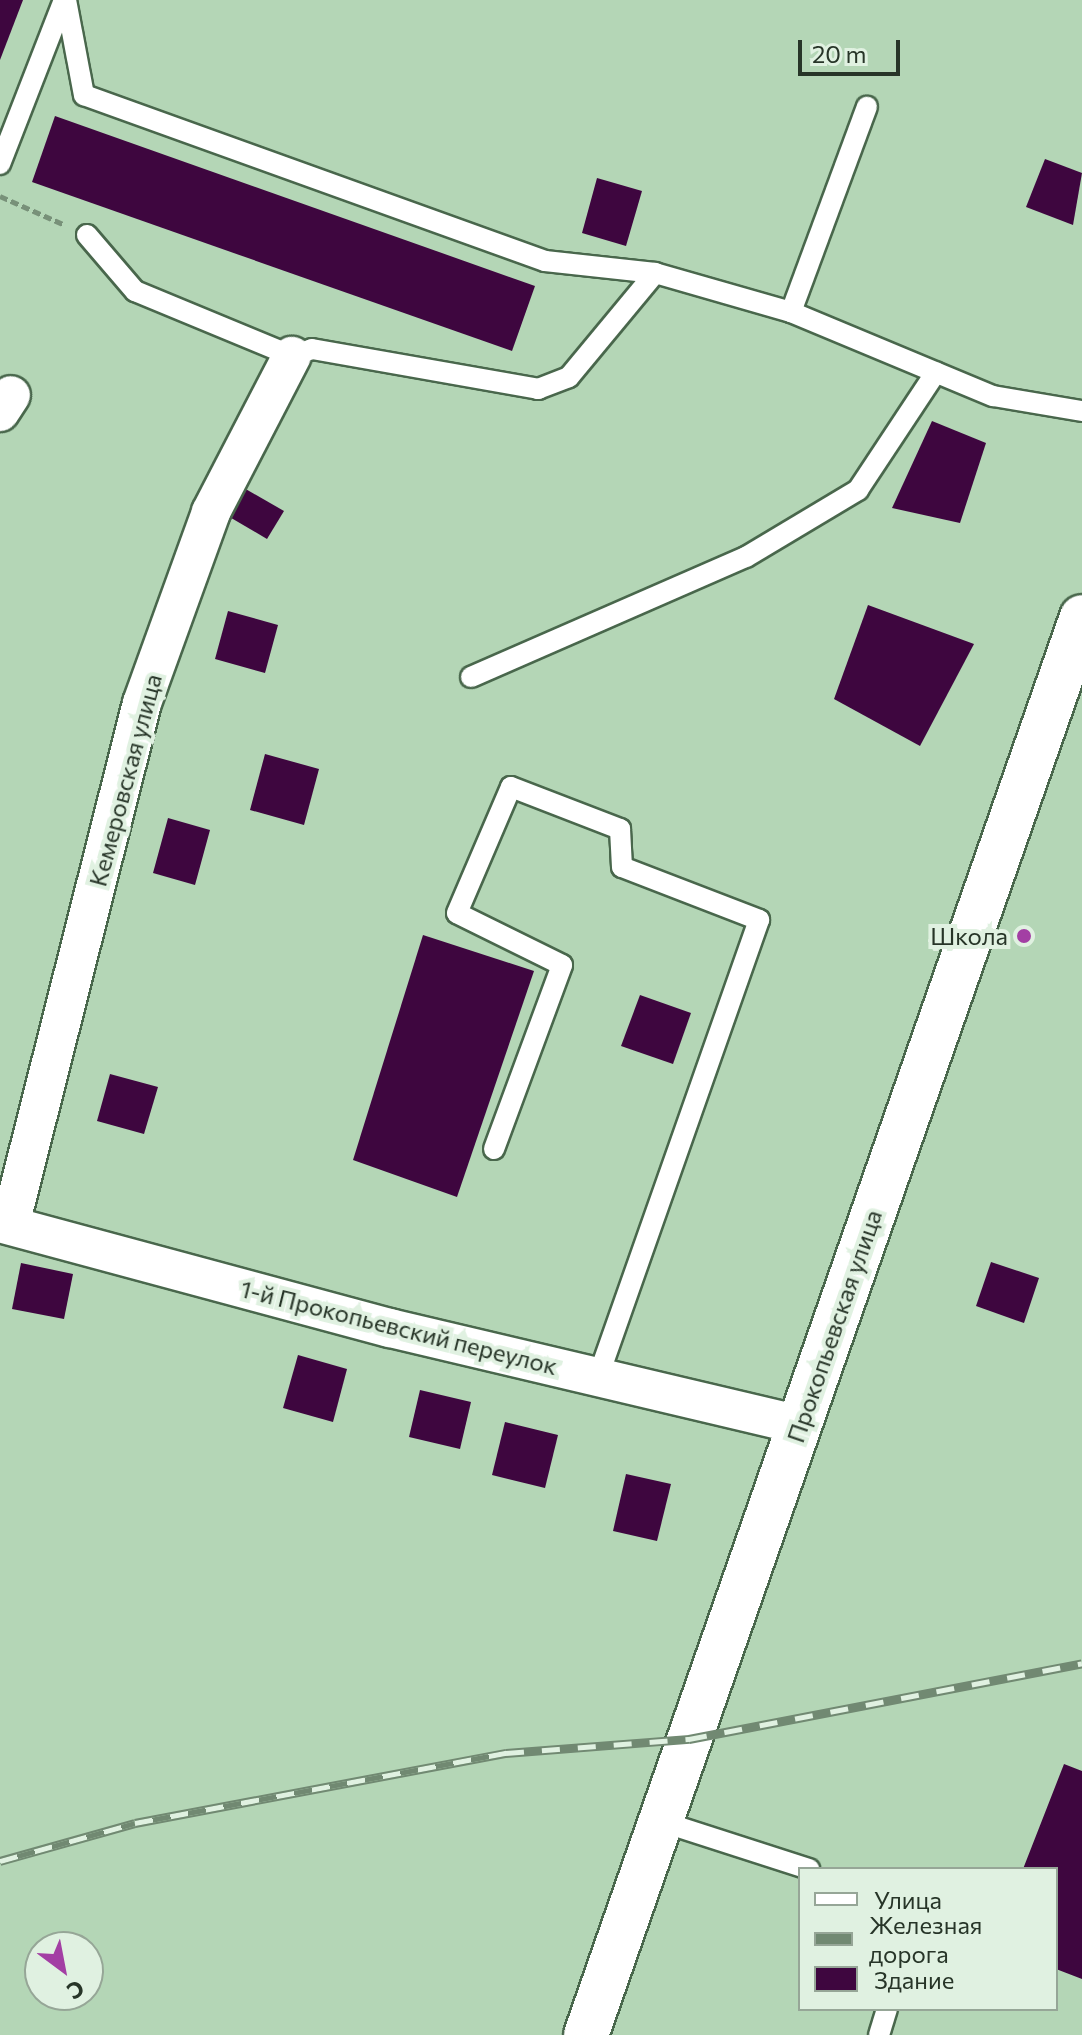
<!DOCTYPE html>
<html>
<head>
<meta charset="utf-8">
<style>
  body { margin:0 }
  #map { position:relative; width:1082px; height:2035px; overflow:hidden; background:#b4d6b6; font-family:Commissioner,sans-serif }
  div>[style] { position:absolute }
  .building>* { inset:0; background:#3e063f }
  .path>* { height:5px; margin-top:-2.5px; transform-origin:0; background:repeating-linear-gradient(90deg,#789179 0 8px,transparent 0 12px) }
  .roads { filter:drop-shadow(2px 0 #49674c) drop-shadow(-2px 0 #49674c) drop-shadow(0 2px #49674c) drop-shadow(0 -2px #49674c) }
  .service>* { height:20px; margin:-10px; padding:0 10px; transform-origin:10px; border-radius:10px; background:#fff }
  .minor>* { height:38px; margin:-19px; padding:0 19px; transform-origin:19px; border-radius:19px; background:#fff }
  .secondary>* { height:44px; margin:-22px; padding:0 22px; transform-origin:22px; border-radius:22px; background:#fff }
  .rail>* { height:9px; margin-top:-4.5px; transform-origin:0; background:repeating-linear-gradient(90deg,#e0f1e1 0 18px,#718972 0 36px); box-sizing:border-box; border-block:2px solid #718972 }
  .dots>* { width:22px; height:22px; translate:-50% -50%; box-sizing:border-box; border:4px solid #e0f1e1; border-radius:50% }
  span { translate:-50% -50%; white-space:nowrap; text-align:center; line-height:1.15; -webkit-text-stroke:8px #e0f1e1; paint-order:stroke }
  .street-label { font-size:24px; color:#273528 }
  .poi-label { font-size:24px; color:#273528 }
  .right { translate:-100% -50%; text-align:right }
  .legend { position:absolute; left:798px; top:1867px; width:260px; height:144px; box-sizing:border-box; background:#e0f1e1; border:2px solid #96a697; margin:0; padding:10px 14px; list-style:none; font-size:24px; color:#273528 }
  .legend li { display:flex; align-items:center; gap:16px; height:40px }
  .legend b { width:40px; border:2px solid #96a697 }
  .north { position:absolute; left:24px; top:1931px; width:80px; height:80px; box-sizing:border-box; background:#e0f1e1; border:2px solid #96a697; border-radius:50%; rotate:148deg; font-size:22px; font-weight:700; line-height:32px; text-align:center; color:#273528 }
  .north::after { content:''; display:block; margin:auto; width:28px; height:36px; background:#a33fa4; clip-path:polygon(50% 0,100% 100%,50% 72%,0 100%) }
  .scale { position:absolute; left:798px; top:40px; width:102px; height:36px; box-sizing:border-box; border:4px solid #273528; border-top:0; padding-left:10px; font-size:24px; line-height:28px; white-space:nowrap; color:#273528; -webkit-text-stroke:6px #e0f1e1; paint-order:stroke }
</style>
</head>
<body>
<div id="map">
  <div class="building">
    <div style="clip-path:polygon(0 0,23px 0,0 60px)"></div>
    <div style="clip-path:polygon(55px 116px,535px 286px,512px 351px,32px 182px)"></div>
    <div style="clip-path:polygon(1045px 159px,1082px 173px,1073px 225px,1026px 207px)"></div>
    <div style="clip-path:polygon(597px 178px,642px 191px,626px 246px,582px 233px)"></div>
    <div style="clip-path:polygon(932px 421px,986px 443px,960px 523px,892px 508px)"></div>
    <div style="clip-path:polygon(237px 484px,284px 511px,267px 539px,221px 512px)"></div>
    <div style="clip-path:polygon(868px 605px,974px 644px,920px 746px,834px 699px)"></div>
    <div style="clip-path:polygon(228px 611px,278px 625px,265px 673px,215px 659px)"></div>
    <div style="clip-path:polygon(265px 754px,319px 769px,304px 825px,250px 810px)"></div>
    <div style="clip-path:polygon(168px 818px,210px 830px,195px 885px,153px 873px)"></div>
    <div style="clip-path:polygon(423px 935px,534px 971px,457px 1197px,353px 1160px)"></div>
    <div style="clip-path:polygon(640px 995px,691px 1013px,673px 1064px,621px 1046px)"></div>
    <div style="clip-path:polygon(110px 1074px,158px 1087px,144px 1134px,97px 1121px)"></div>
    <div style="clip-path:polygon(991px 1262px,1039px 1278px,1024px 1323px,976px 1306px)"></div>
    <div style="clip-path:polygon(21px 1263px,73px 1274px,64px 1319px,12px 1309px)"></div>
    <div style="clip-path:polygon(298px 1355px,347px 1369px,333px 1422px,283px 1408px)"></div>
    <div style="clip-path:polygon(420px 1390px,471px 1402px,460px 1449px,409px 1437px)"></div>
    <div style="clip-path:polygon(505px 1422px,558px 1435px,545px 1488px,492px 1475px)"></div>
    <div style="clip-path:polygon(626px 1474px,671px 1484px,657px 1541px,613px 1531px)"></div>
    <div style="clip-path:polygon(1064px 1764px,1082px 1771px,1082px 1979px,1056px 1969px,1056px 1869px,1023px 1869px)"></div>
  </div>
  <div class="path">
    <div style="left:0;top:196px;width:71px;rotate:24deg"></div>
  </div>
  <div class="roads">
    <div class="service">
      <div style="left:66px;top:0;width:97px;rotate:79.3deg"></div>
      <div style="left:84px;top:95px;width:490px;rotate:19.8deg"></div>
      <div style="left:545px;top:261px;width:111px;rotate:6.2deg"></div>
      <div style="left:655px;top:273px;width:141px;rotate:16deg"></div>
      <div style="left:791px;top:312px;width:219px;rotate:22.6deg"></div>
      <div style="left:993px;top:396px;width:90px;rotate:9.6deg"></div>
      <div style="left:0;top:164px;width:176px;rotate:-68.7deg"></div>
      <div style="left:87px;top:235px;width:74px;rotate:49.4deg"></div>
      <div style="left:135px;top:291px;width:170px;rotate:22.5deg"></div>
      <div style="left:292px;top:356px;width:21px;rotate:-19deg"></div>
      <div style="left:312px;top:349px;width:230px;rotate:10deg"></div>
      <div style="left:538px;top:389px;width:33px;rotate:-21deg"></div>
      <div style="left:569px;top:377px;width:135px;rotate:-50.4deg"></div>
      <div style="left:791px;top:312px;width:219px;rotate:-69.7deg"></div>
      <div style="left:471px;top:677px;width:300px;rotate:-23.6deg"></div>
      <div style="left:746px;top:557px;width:131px;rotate:-30.9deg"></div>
      <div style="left:858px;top:490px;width:141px;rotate:-56.5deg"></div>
      <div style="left:494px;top:1149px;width:196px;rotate:-69.7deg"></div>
      <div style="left:562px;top:965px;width:117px;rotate:-153.7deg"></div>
      <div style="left:457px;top:913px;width:137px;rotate:-66.8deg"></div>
      <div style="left:511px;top:787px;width:117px;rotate:21.1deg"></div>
      <div style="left:620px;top:829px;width:38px;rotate:87deg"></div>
      <div style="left:622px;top:867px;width:147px;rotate:21.1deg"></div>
      <div style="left:759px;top:920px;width:485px;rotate:109.4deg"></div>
      <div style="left:660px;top:1821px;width:157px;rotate:17.9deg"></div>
      <div style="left:879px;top:2035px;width:27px;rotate:-73deg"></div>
    </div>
    <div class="minor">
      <div style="left:0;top:412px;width:20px;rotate:-57deg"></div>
      <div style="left:0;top:1223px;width:404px;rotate:15.1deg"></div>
      <div style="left:390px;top:1328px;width:420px;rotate:13.3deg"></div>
      <div style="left:10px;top:1225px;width:538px;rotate:-75.81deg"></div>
      <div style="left:142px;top:703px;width:203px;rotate:-70.1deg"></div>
      <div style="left:211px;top:512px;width:176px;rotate:-62.6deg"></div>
    </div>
    <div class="secondary">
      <div style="left:586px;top:2035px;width:1502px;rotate:-70.72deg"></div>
    </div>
  </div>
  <div class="rail">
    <div style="left:0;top:1861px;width:140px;rotate:-15.7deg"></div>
    <div style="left:135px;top:1823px;width:378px;rotate:-10.7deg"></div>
    <div style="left:506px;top:1753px;width:184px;rotate:-4.4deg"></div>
    <div style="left:689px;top:1739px;width:400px;rotate:-10.9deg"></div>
  </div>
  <div class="dots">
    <div style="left:1024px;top:936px;background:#a33fa4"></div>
  </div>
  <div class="street-label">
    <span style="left:125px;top:780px;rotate:-75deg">Кемеровская улица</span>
    <span style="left:834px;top:1326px;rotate:-71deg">Прокопьевская улица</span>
    <span style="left:399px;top:1327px;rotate:14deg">1-й Прокопьевский переулок</span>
  </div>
  <div class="poi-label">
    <span class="right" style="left:1008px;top:936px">Школа</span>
  </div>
  <ul class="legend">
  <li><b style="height:10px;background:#fff"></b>Улица</li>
  <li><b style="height:10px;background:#718972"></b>Железная дорога</li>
  <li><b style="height:22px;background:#3e063f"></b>Здание</li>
  </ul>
  <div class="north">С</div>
  <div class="scale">20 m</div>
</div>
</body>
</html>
